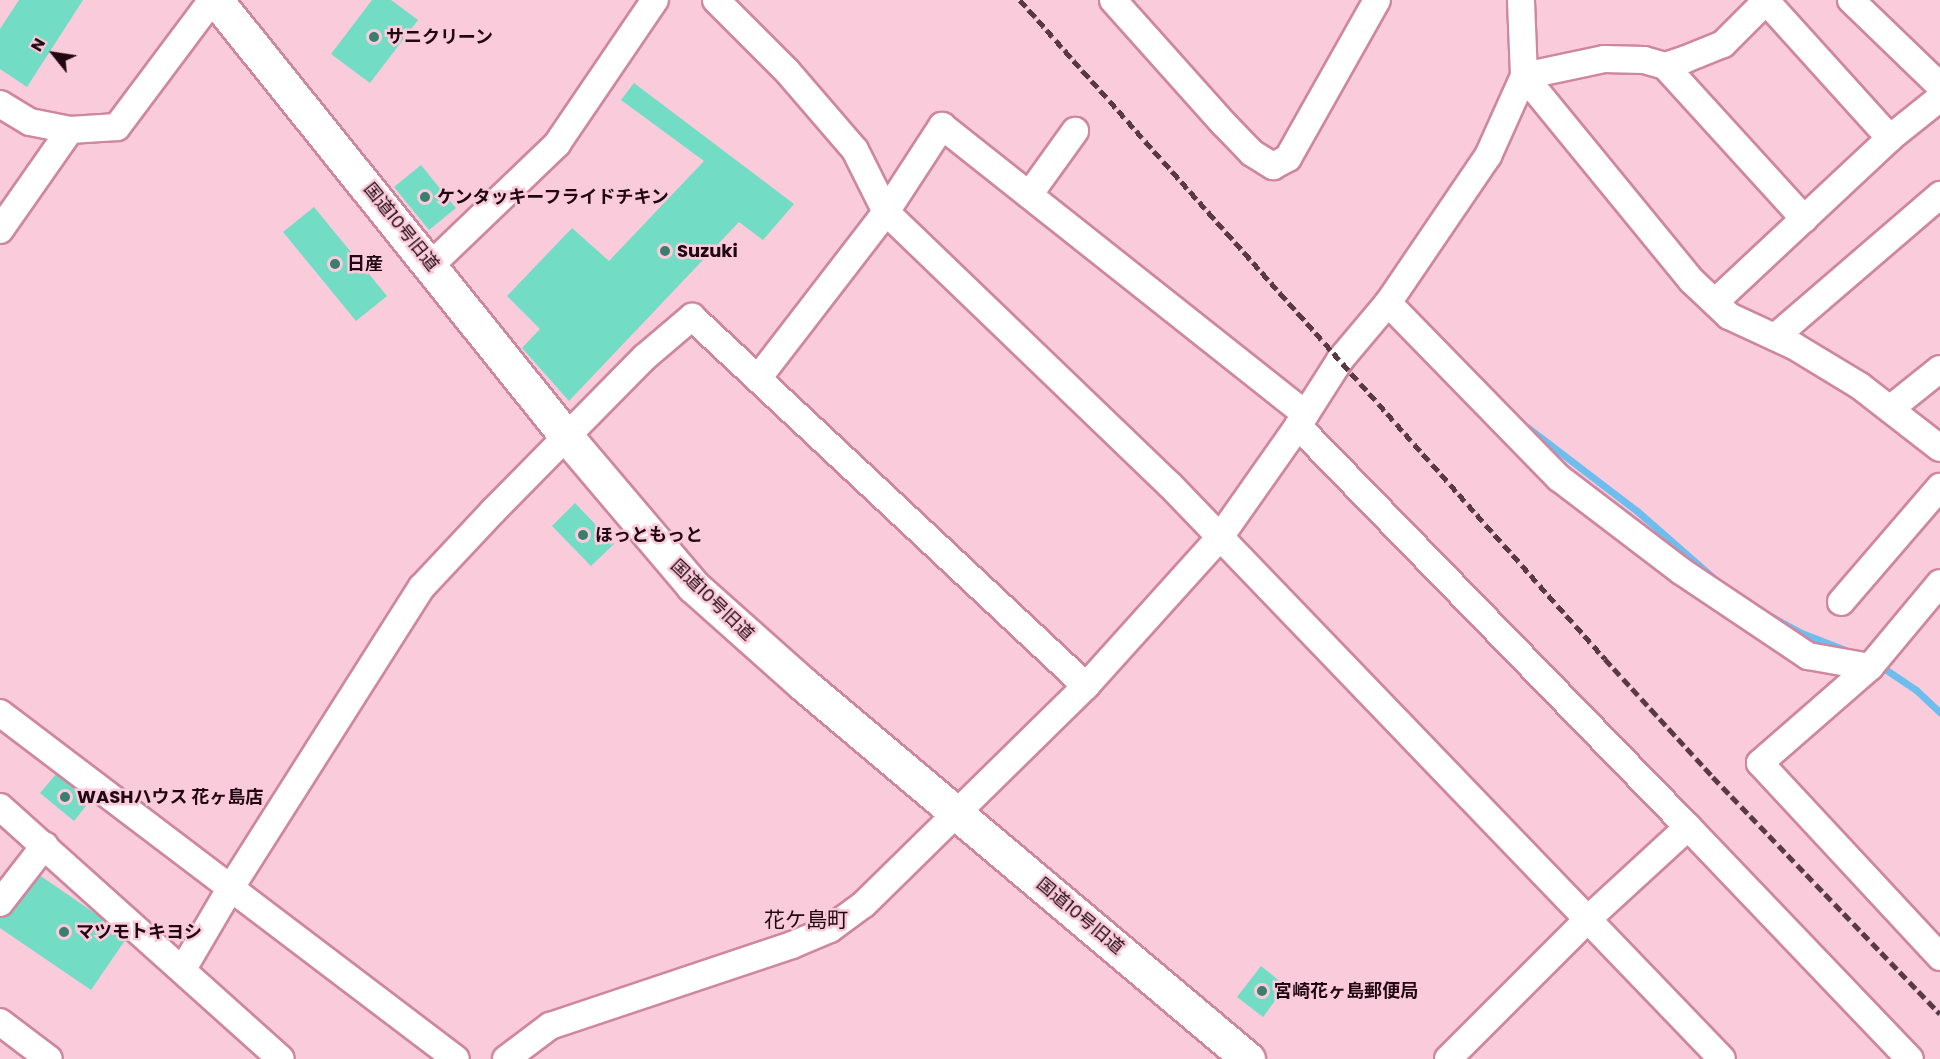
<!DOCTYPE html>
<html>
<head>
<meta charset="utf-8">
<style>
  body { margin:0 }
  #map { position:relative; width:1940px; height:1059px; overflow:hidden; background:#facbda; font-family:Poppins,"Noto Sans JP",sans-serif }
  div>[style] { position:absolute }
  .stream>* { height:7px; margin:-3.5px; padding:0 3.5px; transform-origin:3.5px; border-radius:3.5px; background:#6dbeee }
  .building>* { inset:0; background:#72ddc4 }
  .roads { filter:drop-shadow(2px 0 #cf87a0) drop-shadow(-2px 0 #cf87a0) drop-shadow(0 2px #cf87a0) drop-shadow(0 -2px #cf87a0) }
  .street>* { height:26px; margin:-13px; padding:0 13px; transform-origin:13px; border-radius:13px; background:#fff }
  .secondary>* { height:33px; margin:-16.5px; padding:0 16.5px; transform-origin:16.5px; border-radius:16.5px; background:#fff }
  .rail>* { height:4.5px; margin-top:-2.25px; transform-origin:0; background:repeating-linear-gradient(90deg,#583945 0 9px,transparent 0 13.5px) }
  .dots>* { width:16px; height:16px; translate:-50% -50%; box-sizing:border-box; border:3px solid #facbda; border-radius:50% }
  span { translate:-50% -50%; white-space:nowrap; text-align:center; line-height:1.15; -webkit-text-stroke:5px #facbda; paint-order:stroke }
  .poi-label { font-size:18px; color:#210712; font-weight:700 }
  .left { translate:0 -50%; text-align:left }
  .street-label { font-size:18px; color:#210712 }
  .quarter-label { font-size:21px; color:#210712 }
  .north { position:absolute; left:24px; top:24px; width:60px; height:60px; -webkit-text-stroke:4px #facbda; paint-order:stroke; rotate:300deg; font-size:16px; font-weight:700; line-height:24px; text-align:center; color:#210712 }
  .north::after { content:''; display:block; margin:auto; width:21px; height:27px; background:#210712; clip-path:polygon(50% 0,100% 100%,50% 72%,0 100%) }
</style>
</head>
<body>
<div id="map">
  <div class="stream">
    <div style="left:1527px;top:427px;width:138px;rotate:37.4deg"></div>
    <div style="left:1637px;top:511px;width:108px;rotate:41.2deg"></div>
    <div style="left:1765px;top:613px;width:39px;rotate:29deg"></div>
    <div style="left:1799px;top:632px;width:58px;rotate:21.3deg"></div>
    <div style="left:1879px;top:665px;width:45px;rotate:34deg"></div>
    <div style="left:1916px;top:690px;width:33px;rotate:43deg"></div>
  </div>
  <div class="building">
    <div style="clip-path:polygon(19px 0,83px 0,27px 87px,0 69px,0 29px)"></div>
    <div style="clip-path:polygon(372px 0,391px 0,418px 20px,370px 83px,331px 54px)"></div>
    <div style="clip-path:polygon(634px 83px,794px 204px,763px 240px,739px 222px,569px 401px,522px 348px,540px 329px,507px 296px,572px 228px,609px 261px,704px 161px,621px 100px)"></div>
    <div style="clip-path:polygon(421px 165px,456px 208px,429px 230px,394px 187px)"></div>
    <div style="clip-path:polygon(314px 207px,387px 296px,356px 321px,283px 232px)"></div>
    <div style="clip-path:polygon(575px 503px,614px 544px,591px 566px,552px 526px)"></div>
    <div style="clip-path:polygon(57px 773px,90px 801px,74px 821px,40px 793px)"></div>
    <div style="clip-path:polygon(32px 870px,128px 936px,91px 990px,0 928px,0 917px)"></div>
    <div style="clip-path:polygon(1261px 966px,1286px 986px,1263px 1017px,1237px 997px)"></div>
  </div>
  <div class="roads">
    <div class="street">
      <div style="left:716px;top:0;width:100px;rotate:45deg"></div>
      <div style="left:787px;top:71px;width:104px;rotate:49.3deg"></div>
      <div style="left:855px;top:150px;width:69px;rotate:63.4deg"></div>
      <div style="left:886px;top:212px;width:394px;rotate:43.9deg"></div>
      <div style="left:1170px;top:485px;width:796px;rotate:46.12deg"></div>
      <div style="left:1113px;top:0;width:166px;rotate:48.2deg"></div>
      <div style="left:1224px;top:124px;width:40px;rotate:46deg"></div>
      <div style="left:1252px;top:153px;width:25px;rotate:32deg"></div>
      <div style="left:1273px;top:166px;width:17px;rotate:-28deg"></div>
      <div style="left:1288px;top:158px;width:181px;rotate:-60.6deg"></div>
      <div style="left:1851px;top:0;width:124px;rotate:44deg"></div>
      <div style="left:1766px;top:1px;width:185px;rotate:47.9deg"></div>
      <div style="left:1665px;top:66px;width:207px;rotate:47.7deg"></div>
      <div style="left:1524px;top:76px;width:265px;rotate:50.7deg"></div>
      <div style="left:1692px;top:281px;width:51px;rotate:43.4deg"></div>
      <div style="left:1729px;top:316px;width:72px;rotate:24.8deg"></div>
      <div style="left:1794px;top:346px;width:77px;rotate:31.2deg"></div>
      <div style="left:1860px;top:386px;width:101px;rotate:37.8deg"></div>
      <div style="left:1524px;top:76px;width:82px;rotate:-12deg"></div>
      <div style="left:1604px;top:59px;width:40px;rotate:1.4deg"></div>
      <div style="left:1644px;top:60px;width:22px;rotate:16deg"></div>
      <div style="left:1665px;top:66px;width:22px;rotate:-18deg"></div>
      <div style="left:1686px;top:59px;width:40px;rotate:-22deg"></div>
      <div style="left:1723px;top:44px;width:62px;rotate:-45deg"></div>
      <div style="left:0;top:104px;width:35px;rotate:31deg"></div>
      <div style="left:30px;top:122px;width:41px;rotate:11.3deg"></div>
      <div style="left:70px;top:130px;width:47px;rotate:-3.7deg"></div>
      <div style="left:117px;top:127px;width:159px;rotate:-53.2deg"></div>
      <div style="left:1029px;top:195px;width:79px;rotate:-54.3deg"></div>
      <div style="left:0;top:230px;width:122px;rotate:-55deg"></div>
      <div style="left:431px;top:265px;width:175px;rotate:-43.8deg"></div>
      <div style="left:557px;top:144px;width:174px;rotate:-55.8deg"></div>
      <div style="left:1715px;top:302px;width:240px;rotate:-43.1deg"></div>
      <div style="left:1890px;top:138px;width:64px;rotate:-38.7deg"></div>
      <div style="left:1388px;top:303px;width:245px;rotate:45.7deg"></div>
      <div style="left:1559px;top:478px;width:153px;rotate:37.3deg"></div>
      <div style="left:1681px;top:571px;width:153px;rotate:33.8deg"></div>
      <div style="left:1808px;top:656px;width:63px;rotate:10.1deg"></div>
      <div style="left:1870px;top:667px;width:109px;rotate:-50.2deg"></div>
      <div style="left:1775px;top:337px;width:218px;rotate:-40.7deg"></div>
      <div style="left:759px;top:377px;width:208px;rotate:-52.4deg"></div>
      <div style="left:886px;top:212px;width:103px;rotate:-56.9deg"></div>
      <div style="left:942px;top:126px;width:464px;rotate:38.4deg"></div>
      <div style="left:1890px;top:409px;width:64px;rotate:-38.7deg"></div>
      <div style="left:1298px;top:426px;width:559px;rotate:45.8deg"></div>
      <div style="left:1688px;top:827px;width:321px;rotate:46.3deg"></div>
      <div style="left:1841px;top:602px;width:152px;rotate:-49.3deg"></div>
      <div style="left:1870px;top:667px;width:146px;rotate:138.9deg"></div>
      <div style="left:1760px;top:763px;width:265px;rotate:47.1deg"></div>
      <div style="left:0;top:713px;width:572px;rotate:37.19deg"></div>
      <div style="left:0;top:807px;width:377px;rotate:41.9deg"></div>
      <div style="left:0;top:903px;width:73px;rotate:-52.2deg"></div>
      <div style="left:183px;top:969px;width:93px;rotate:-59.6deg"></div>
      <div style="left:230px;top:889px;width:358px;rotate:-57.6deg"></div>
      <div style="left:422px;top:587px;width:104px;rotate:-46.9deg"></div>
      <div style="left:493px;top:511px;width:216px;rotate:-45.4deg"></div>
      <div style="left:645px;top:357px;width:62px;rotate:-40.4deg"></div>
      <div style="left:692px;top:317px;width:540px;rotate:43.12deg"></div>
      <div style="left:0;top:1022px;width:61px;rotate:37.1deg"></div>
      <div style="left:506px;top:1059px;width:55px;rotate:-36.9deg"></div>
      <div style="left:550px;top:1026px;width:255px;rotate:-18.5deg"></div>
      <div style="left:792px;top:945px;width:41px;rotate:-22.8deg"></div>
      <div style="left:830px;top:929px;width:42px;rotate:-36.3deg"></div>
      <div style="left:864px;top:904px;width:311px;rotate:-44.5deg"></div>
      <div style="left:1086px;top:686px;width:200px;rotate:-48deg"></div>
      <div style="left:1220px;top:537px;width:136px;rotate:-54.9deg"></div>
      <div style="left:1298px;top:426px;width:78px;rotate:-57.5deg"></div>
      <div style="left:1340px;top:360px;width:75px;rotate:-49.9deg"></div>
      <div style="left:1388px;top:303px;width:178px;rotate:-55.8deg"></div>
      <div style="left:1488px;top:156px;width:88px;rotate:-65.8deg"></div>
      <div style="left:1524px;top:76px;width:76px;rotate:-92.3deg"></div>
      <div style="left:1448px;top:1059px;width:198px;rotate:-45deg"></div>
      <div style="left:1588px;top:919px;width:136px;rotate:-42.6deg"></div>
    </div>
    <div class="secondary">
      <div style="left:216px;top:0;width:559px;rotate:51.24deg"></div>
      <div style="left:566px;top:436px;width:197px;rotate:49.7deg"></div>
      <div style="left:693px;top:586px;width:147px;rotate:41.7deg"></div>
      <div style="left:803px;top:684px;width:582px;rotate:40.12deg"></div>
    </div>
  </div>
  <div class="rail">
    <div style="left:1020px;top:0;width:881px;rotate:48.4deg"></div>
    <div style="left:1605px;top:659px;width:160px;rotate:47.5deg"></div>
    <div style="left:1713px;top:777px;width:328px;rotate:46.2deg"></div>
  </div>
  <div class="dots">
    <div style="left:374px;top:37px;background:#3b7e6f"></div>
    <div style="left:425px;top:197px;background:#3b7e6f"></div>
    <div style="left:665px;top:251px;background:#3b7e6f"></div>
    <div style="left:335px;top:264px;background:#3b7e6f"></div>
    <div style="left:583px;top:535px;background:#3b7e6f"></div>
    <div style="left:65px;top:797px;background:#3b7e6f"></div>
    <div style="left:64px;top:932px;background:#3b7e6f"></div>
    <div style="left:1262px;top:991px;background:#3b7e6f"></div>
  </div>
  <div class="poi-label">
    <span class="left" style="left:386px;top:37px">サニクリーン</span>
    <span class="left" style="left:437px;top:197px">ケンタッキーフライドチキン</span>
    <span class="left" style="left:677px;top:251px">Suzuki</span>
    <span class="left" style="left:347px;top:264px">日産</span>
    <span class="left" style="left:595px;top:535px">ほっともっと</span>
    <span class="left" style="left:77px;top:797px">WASHハウス 花ヶ島店</span>
    <span class="left" style="left:76px;top:932px">マツモトキヨシ</span>
    <span class="left" style="left:1274px;top:991px">宮崎花ヶ島郵便局</span>
  </div>
  <div class="street-label">
    <span style="left:401px;top:227px;rotate:51deg">国道10号旧道</span>
    <span style="left:712px;top:600px;rotate:44deg">国道10号旧道</span>
    <span style="left:1080px;top:916px;rotate:40deg">国道10号旧道</span>
  </div>
  <div class="quarter-label">
    <span style="left:806px;top:920px">花ケ島町</span>
  </div>
  <div class="north">N</div>
</div>
</body>
</html>
